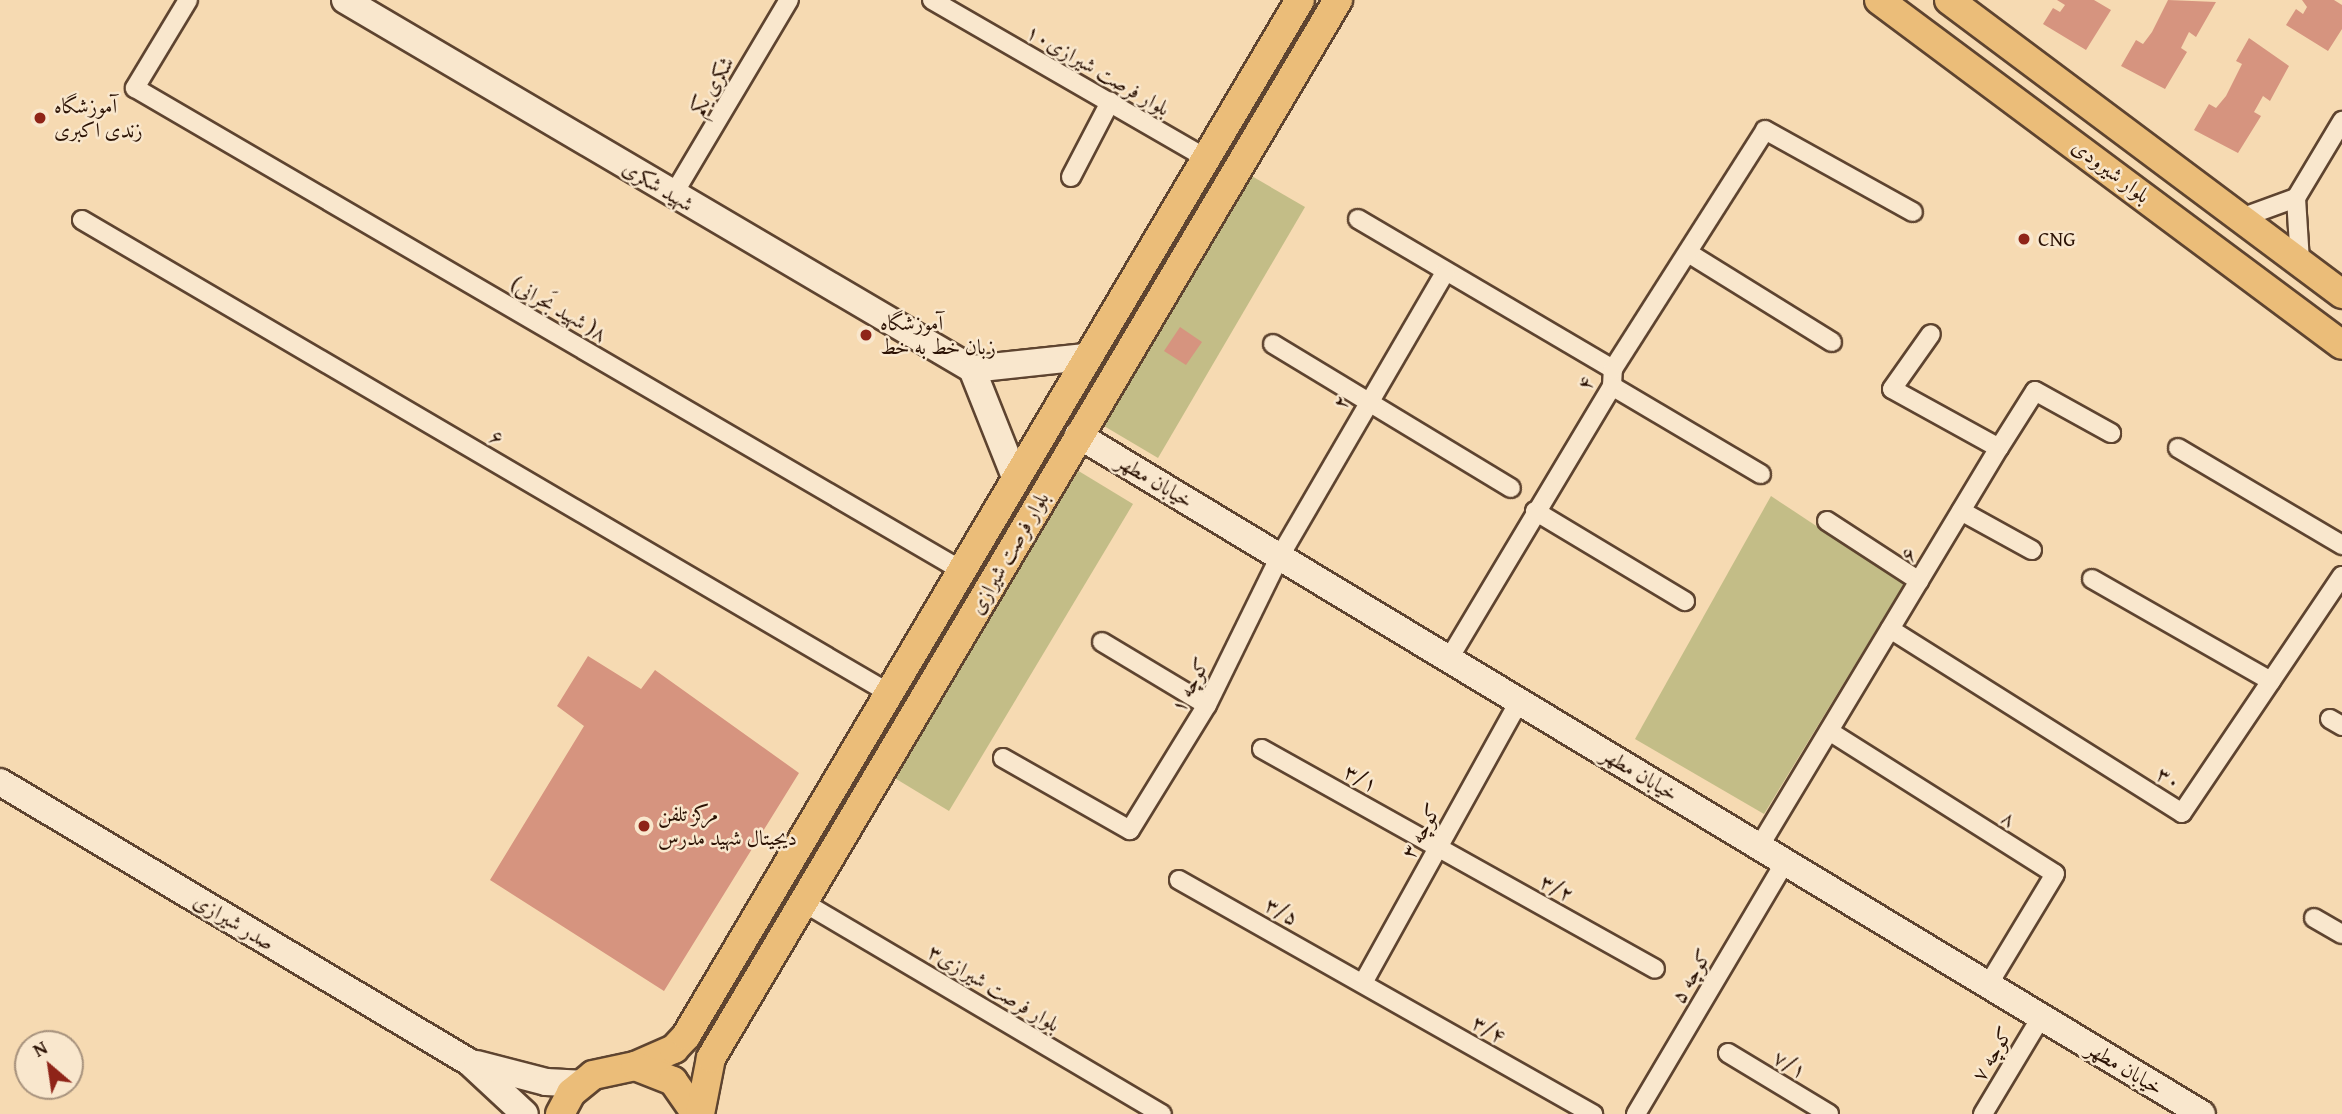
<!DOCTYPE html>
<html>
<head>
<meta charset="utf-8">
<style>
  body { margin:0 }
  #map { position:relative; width:2342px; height:1114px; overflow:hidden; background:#f6dab2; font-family:"Gentium Book Plus",Amiri,serif }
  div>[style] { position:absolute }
  .green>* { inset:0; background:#c3bd87 }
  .building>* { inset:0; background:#d6947f }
  .roads { filter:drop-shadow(2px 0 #5e4430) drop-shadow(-2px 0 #5e4430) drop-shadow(0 2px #5e4430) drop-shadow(0 -2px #5e4430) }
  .street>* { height:18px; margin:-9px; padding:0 9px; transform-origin:9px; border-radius:9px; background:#f9e7cd }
  .secondary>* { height:26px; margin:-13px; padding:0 13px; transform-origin:13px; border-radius:13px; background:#f9e7cd }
  .primary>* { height:28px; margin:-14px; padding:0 14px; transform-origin:14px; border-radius:14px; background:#ebbd79 }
  .dots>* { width:19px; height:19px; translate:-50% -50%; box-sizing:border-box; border:4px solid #f9e7cd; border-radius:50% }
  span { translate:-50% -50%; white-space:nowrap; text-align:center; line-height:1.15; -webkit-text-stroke:5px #f9e7cd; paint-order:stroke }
  .street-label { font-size:21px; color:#2b1204 }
  .poi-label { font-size:21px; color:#2b1204 }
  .left { translate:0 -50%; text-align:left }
  .north { position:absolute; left:14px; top:1030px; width:70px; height:70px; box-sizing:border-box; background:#f9e7cd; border:2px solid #a7927d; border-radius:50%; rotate:331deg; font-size:19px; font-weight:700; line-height:28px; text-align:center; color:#2b1204 }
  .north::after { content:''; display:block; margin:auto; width:24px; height:32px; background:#8f2418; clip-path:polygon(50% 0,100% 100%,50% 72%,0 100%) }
</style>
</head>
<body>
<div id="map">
  <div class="green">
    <div style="clip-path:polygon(1250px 175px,1305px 207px,1158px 458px,1104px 426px)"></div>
    <div style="clip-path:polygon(1072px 467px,1133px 504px,949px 811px,888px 774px)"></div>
    <div style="clip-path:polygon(1771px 496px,1904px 584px,1764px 814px,1635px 739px)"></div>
  </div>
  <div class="building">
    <div style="clip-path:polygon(2057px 0,2094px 0,2111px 10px,2086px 50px,2043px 24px,2053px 8px,2060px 12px,2065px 5px)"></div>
    <div style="clip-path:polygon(2168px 0,2216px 2px,2196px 37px,2189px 32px,2181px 48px,2187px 52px,2165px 89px,2121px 66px,2136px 40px,2143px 44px,2152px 32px)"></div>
    <div style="clip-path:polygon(2302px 0,2334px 0,2342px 5px,2342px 29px,2328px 51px,2286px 25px,2296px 9px,2303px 14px,2307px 7px)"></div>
    <div style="clip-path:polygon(2249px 38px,2289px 66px,2270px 101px,2263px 96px,2254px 112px,2261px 116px,2238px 153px,2194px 130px,2209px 104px,2216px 108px,2226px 96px,2242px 64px,2236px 61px)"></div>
    <div style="clip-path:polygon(1180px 327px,1202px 342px,1186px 365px,1164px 351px)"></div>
    <div style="clip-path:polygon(588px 656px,641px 689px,655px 670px,799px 773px,664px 991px,490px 880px,584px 726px,557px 706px)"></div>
  </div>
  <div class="roads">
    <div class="street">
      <div style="left:188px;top:0;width:103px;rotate:121.1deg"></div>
      <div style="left:135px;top:88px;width:956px;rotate:30.27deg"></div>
      <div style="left:932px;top:0;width:316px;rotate:30deg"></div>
      <div style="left:1071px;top:177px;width:85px;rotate:-62.5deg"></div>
      <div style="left:673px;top:195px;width:227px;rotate:-59.3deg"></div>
      <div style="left:2296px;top:198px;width:90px;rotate:-59.1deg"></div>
      <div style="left:2241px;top:218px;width:59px;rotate:-20deg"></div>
      <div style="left:2296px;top:198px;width:64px;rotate:86.4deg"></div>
      <div style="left:1358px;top:219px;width:296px;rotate:30.5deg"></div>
      <div style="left:82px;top:220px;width:935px;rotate:30.38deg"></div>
      <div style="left:1690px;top:254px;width:167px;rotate:31.8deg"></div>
      <div style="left:1273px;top:344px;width:278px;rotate:31.2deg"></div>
      <div style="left:1612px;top:386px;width:173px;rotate:30.6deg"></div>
      <div style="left:1999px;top:448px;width:67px;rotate:-57.7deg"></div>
      <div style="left:2035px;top:391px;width:87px;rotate:28.9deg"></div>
      <div style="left:2178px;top:448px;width:191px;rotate:30.6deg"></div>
      <div style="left:1535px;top:511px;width:175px;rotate:31deg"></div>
      <div style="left:1961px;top:511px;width:81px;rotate:28.8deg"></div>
      <div style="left:1827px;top:521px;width:110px;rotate:33.1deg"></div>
      <div style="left:2092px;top:579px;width:206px;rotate:29.7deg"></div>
      <div style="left:1890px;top:629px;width:345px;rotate:32.2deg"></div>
      <div style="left:2182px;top:813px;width:286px;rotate:-56deg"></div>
      <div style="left:1102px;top:642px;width:122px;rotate:31deg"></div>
      <div style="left:1450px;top:657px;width:316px;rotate:-59.1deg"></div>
      <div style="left:1612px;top:386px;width:17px;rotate:-87deg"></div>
      <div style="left:1613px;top:369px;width:283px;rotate:-57.5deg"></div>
      <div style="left:1765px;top:130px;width:169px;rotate:29deg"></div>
      <div style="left:2330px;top:719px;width:14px;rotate:30deg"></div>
      <div style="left:1829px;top:731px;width:267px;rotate:32.3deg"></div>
      <div style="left:2055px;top:874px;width:130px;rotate:121.1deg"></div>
      <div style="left:1262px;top:749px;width:450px;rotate:29.2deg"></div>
      <div style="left:1003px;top:758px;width:146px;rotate:29.6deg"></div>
      <div style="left:1130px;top:830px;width:147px;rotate:-58.4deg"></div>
      <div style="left:1207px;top:705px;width:166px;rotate:-63.9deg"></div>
      <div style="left:1280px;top:556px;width:328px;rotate:-59.8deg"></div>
      <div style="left:1759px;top:847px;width:466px;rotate:-59deg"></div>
      <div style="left:1999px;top:448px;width:122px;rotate:-151.1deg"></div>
      <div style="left:1892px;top:389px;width:67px;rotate:-54.7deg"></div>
      <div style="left:1179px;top:880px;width:476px;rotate:29.5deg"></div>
      <div style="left:803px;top:902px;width:417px;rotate:30.6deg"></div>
      <div style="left:2314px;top:918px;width:32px;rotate:30deg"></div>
      <div style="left:1363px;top:983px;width:322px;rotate:-61deg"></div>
      <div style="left:1728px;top:1053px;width:118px;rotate:31.1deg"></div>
      <div style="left:1636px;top:1114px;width:293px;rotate:-59.4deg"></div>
      <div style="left:1983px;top:1114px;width:113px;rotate:-59.1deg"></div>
    </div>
    <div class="secondary">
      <div style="left:345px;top:0;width:728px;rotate:30.48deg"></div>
      <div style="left:972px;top:369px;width:116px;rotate:68.3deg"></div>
      <div style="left:972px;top:369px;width:114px;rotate:-6.1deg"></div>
      <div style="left:1078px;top:435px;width:1313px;rotate:31.14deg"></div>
      <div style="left:0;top:782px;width:546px;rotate:30.84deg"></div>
      <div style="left:469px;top:1062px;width:76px;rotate:42.9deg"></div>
      <div style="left:477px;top:1064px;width:71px;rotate:14.6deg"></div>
      <div style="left:546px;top:1082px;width:35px;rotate:3deg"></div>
    </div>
    <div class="primary">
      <div style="left:1879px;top:0;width:577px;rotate:36.69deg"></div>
      <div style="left:1949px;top:0;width:491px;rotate:36.8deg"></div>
      <div style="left:635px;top:1066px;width:43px;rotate:-23.6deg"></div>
      <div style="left:674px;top:1049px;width:18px;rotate:-47deg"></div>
      <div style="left:686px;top:1036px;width:1204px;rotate:-59.35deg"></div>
      <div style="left:560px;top:1114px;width:24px;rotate:-62deg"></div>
      <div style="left:571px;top:1093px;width:28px;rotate:-39deg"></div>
      <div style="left:593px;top:1075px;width:43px;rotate:-12.1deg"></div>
      <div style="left:635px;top:1066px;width:41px;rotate:21.5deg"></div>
      <div style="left:673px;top:1081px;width:40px;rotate:55.1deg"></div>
      <div style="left:700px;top:1114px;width:57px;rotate:-78.9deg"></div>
      <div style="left:711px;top:1058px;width:1230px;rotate:-59.35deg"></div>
    </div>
  </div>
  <div class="dots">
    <div style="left:40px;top:118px;background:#8f2418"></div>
    <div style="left:2024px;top:239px;background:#8f2418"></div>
    <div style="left:866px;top:335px;background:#8f2418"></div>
    <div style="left:644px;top:826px;background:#8f2418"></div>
  </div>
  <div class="street-label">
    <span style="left:1098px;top:70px;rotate:30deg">بلوار فرصت شیرازی۱۰</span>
    <span style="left:712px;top:86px;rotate:-59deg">شکری یکم</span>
    <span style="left:2111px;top:171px;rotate:37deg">بلوار شیرودی</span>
    <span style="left:658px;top:186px;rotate:31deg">شهید شکری</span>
    <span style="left:559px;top:309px;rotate:30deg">(شهید بَحرانی )۸</span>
    <span style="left:1585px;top:383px;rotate:-65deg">۴</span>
    <span style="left:1341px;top:402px;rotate:-60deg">۲</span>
    <span style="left:497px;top:437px;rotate:30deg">۶</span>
    <span style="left:1155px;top:481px;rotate:31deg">خیابان مطهر</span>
    <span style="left:1009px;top:553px;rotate:-60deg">بلوار فرصت شیرازی</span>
    <span style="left:1908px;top:554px;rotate:-59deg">۶</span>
    <span style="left:1190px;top:685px;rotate:-62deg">کوچه ۱</span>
    <span style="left:1640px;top:774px;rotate:31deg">خیابان مطهر</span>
    <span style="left:1361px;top:778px;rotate:29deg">۳/۱</span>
    <span style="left:2169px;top:778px;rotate:32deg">۳۰</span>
    <span style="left:2009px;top:818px;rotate:32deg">۸</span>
    <span style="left:1421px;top:831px;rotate:-61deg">کوچه ۳</span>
    <span style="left:1557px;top:888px;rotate:29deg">۳/۲</span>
    <span style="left:1282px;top:911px;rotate:29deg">۳/۵</span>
    <span style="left:234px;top:922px;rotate:31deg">صدر شیرازی</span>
    <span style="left:1691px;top:976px;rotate:-59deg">کوچه ۵</span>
    <span style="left:994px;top:988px;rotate:31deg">۳بلوار فرصت شیرازی</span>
    <span style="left:1489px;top:1029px;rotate:30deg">۳/۴</span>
    <span style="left:1992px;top:1054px;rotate:-59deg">کوچه ۷</span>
    <span style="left:1790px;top:1064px;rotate:31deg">۷/۱</span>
    <span style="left:2125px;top:1068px;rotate:31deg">خیابان مطهر</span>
  </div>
  <div class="poi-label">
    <span class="left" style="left:54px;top:118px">آموزشگاه<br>زندی اکبری</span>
    <span class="left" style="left:2038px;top:239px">CNG</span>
    <span class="left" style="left:880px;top:335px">آموزشگاه<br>زبان خط به خط</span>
    <span class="left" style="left:658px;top:826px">مرکز تلفن<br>دیجیتال شهید مدرس</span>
  </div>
  <div class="north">N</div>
</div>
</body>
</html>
